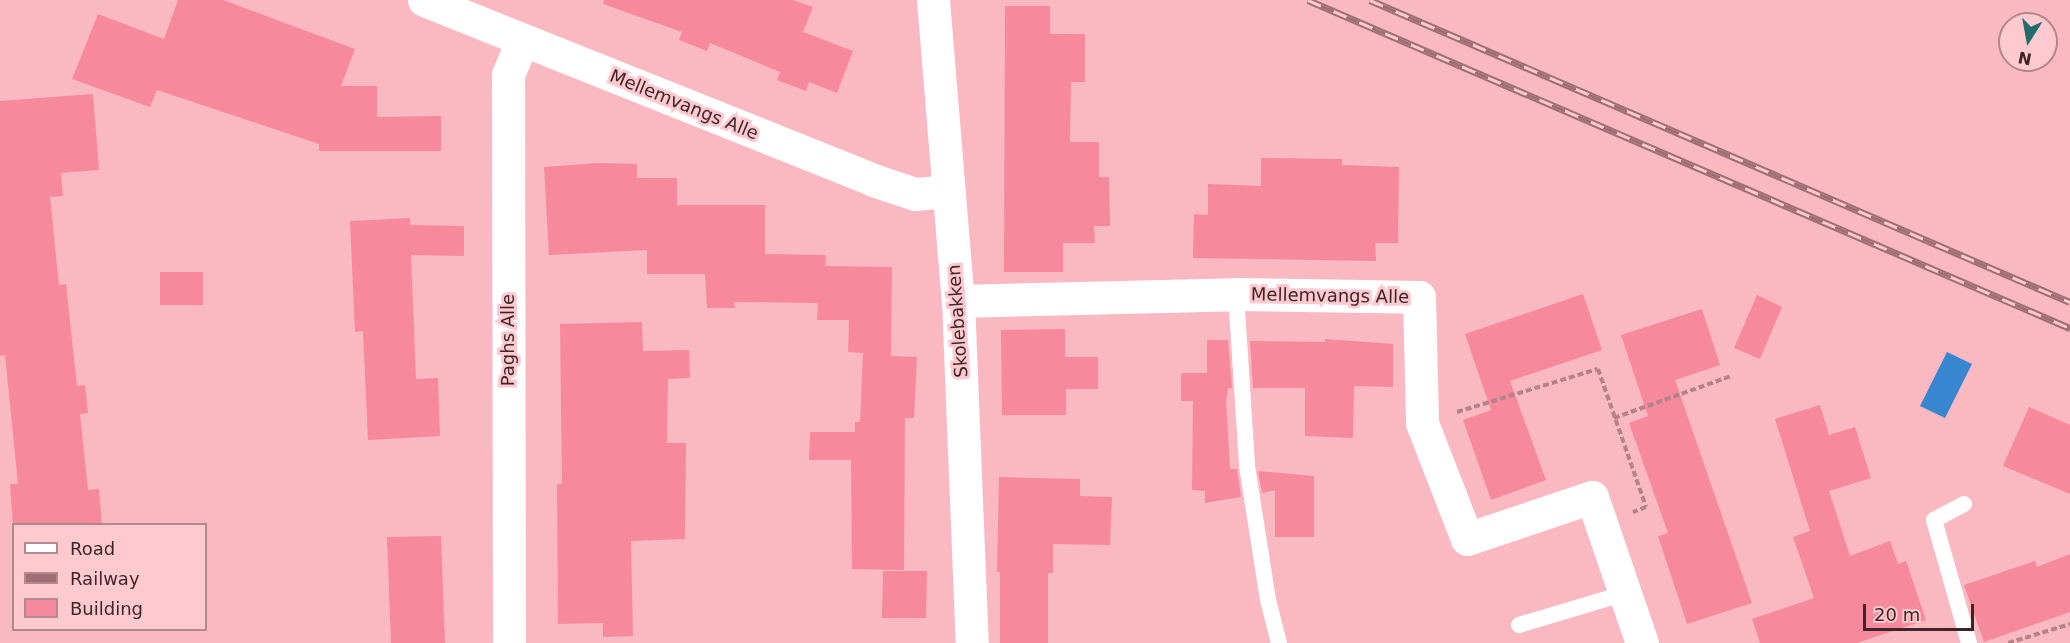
<!DOCTYPE html>
<html>
<head>
<meta charset="utf-8">
<style>
  body { margin:0 }
  #map { position:relative; width:2070px; height:643px; overflow:hidden; background:#fab8c1; font-family:"DejaVu Sans",sans-serif }
  div>[style] { position:absolute }
  .water>* { inset:0; background:#3886cf }
  .building>* { inset:0; background:#f6899c }
  .path>* { height:4px; margin-top:-2px; transform-origin:0; background:repeating-linear-gradient(90deg,#b58289 0 6px,transparent 0 9px) }
  .lane>* { height:16px; margin:-8px; padding:0 8px; transform-origin:8px; border-radius:8px; background:#fff }
  .street>* { height:33px; margin:-16.5px; padding:0 16.5px; transform-origin:16.5px; border-radius:16.5px; background:#fff }
  .secondary>* { height:33px; margin:-16.5px; padding:0 16.5px; transform-origin:16.5px; border-radius:16.5px; background:#fff }
  .rail>* { height:7px; margin-top:-3.5px; transform-origin:0; background:repeating-linear-gradient(90deg,#ffc9d0 0 14px,#9d6f75 0 28px); box-sizing:border-box; border-block:2px solid #9d6f75 }
  span { translate:-50% -50%; white-space:nowrap; text-align:center; line-height:1.15; -webkit-text-stroke:6px #ffc9d0; paint-order:stroke }
  .street-label { font-size:18px; color:#3e2529 }
  .legend { position:absolute; left:12px; top:523px; width:195px; height:108px; box-sizing:border-box; background:#ffc9d0; border:2px solid #b2878d; margin:0; padding:8px 10px; list-style:none; font-size:18px; color:#3e2529 }
  .legend li { display:flex; align-items:center; gap:12px; height:30px }
  .legend b { width:30px; border:2px solid #b2878d }
  .north { position:absolute; left:1998px; top:12px; width:60px; height:60px; box-sizing:border-box; background:#ffc9d0; border:2px solid #b2878d; border-radius:50%; rotate:191deg; font-size:16px; font-weight:700; line-height:24px; text-align:center; color:#3e2529 }
  .north::after { content:''; display:block; margin:auto; width:21px; height:27px; background:#226d69; clip-path:polygon(50% 0,100% 100%,50% 72%,0 100%) }
  .scale { position:absolute; left:1863px; top:604px; width:111px; height:27px; box-sizing:border-box; border:3px solid #3e2529; border-top:0; padding-left:8px; font-size:18px; line-height:21px; white-space:nowrap; color:#3e2529; -webkit-text-stroke:4px #ffc9d0; paint-order:stroke }
</style>
</head>
<body>
<div id="map">
  <div class="water">
    <div style="clip-path:polygon(1947px 352px,1972px 364px,1945px 418px,1920px 406px)"></div>
  </div>
  <div class="building">
    <div style="clip-path:polygon(178px 0,223px 0,355px 49px,341px 86px,377px 86px,377px 117px,441px 116px,441px 151px,319px 151px,319px 144px,157px 90px,150px 107px,72px 79px,98px 14px,164px 39px)"></div>
    <div style="clip-path:polygon(604px 0,793px 0,813px 7px,803px 32px,853px 51px,837px 93px,809px 82px,806px 91px,777px 80px,780px 72px,710px 43px,707px 51px,679px 40px,682px 32px,603px 4px)"></div>
    <div style="clip-path:polygon(1005px 6px,1050px 6px,1050px 34px,1085px 34px,1085px 82px,1071px 82px,1070px 142px,1099px 142px,1099px 177px,1109px 177px,1110px 226px,1094px 226px,1095px 243px,1063px 243px,1063px 272px,1004px 272px)"></div>
    <div style="clip-path:polygon(93px 94px,99px 170px,61px 173px,63px 196px,50px 197px,59px 285px,66px 284px,77px 386px,85px 385px,88px 413px,80px 414px,88px 490px,99px 489px,102px 525px,13px 525px,10px 484px,18px 484px,5px 355px,0 356px,0 101px)"></div>
    <div style="clip-path:polygon(1261px 158px,1342px 159px,1342px 165px,1399px 167px,1398px 243px,1375px 243px,1376px 261px,1193px 258px,1194px 214px,1208px 215px,1208px 184px,1261px 186px)"></div>
    <div style="clip-path:polygon(598px 163px,637px 164px,637px 178px,677px 178px,677px 205px,765px 205px,765px 254px,826px 255px,825px 266px,892px 267px,891px 356px,917px 357px,914px 418px,905px 418px,904px 570px,852px 569px,851px 460px,809px 460px,810px 432px,855px 432px,855px 422px,860px 422px,863px 353px,848px 352px,849px 320px,817px 320px,818px 303px,734px 302px,735px 308px,707px 308px,705px 274px,647px 274px,647px 250px,549px 255px,544px 167px)"></div>
    <div style="clip-path:polygon(410px 218px,410px 225px,464px 226px,464px 256px,411px 255px,416px 379px,438px 378px,440px 436px,368px 440px,363px 331px,355px 332px,350px 221px)"></div>
    <div style="clip-path:polygon(160px 272px,203px 272px,203px 305px,160px 305px)"></div>
    <div style="clip-path:polygon(1583px 294px,1602px 350px,1510px 381px,1546px 480px,1491px 500px,1463px 420px,1491px 410px,1465px 334px)"></div>
    <div style="clip-path:polygon(1757px 295px,1782px 307px,1760px 359px,1734px 348px)"></div>
    <div style="clip-path:polygon(1702px 309px,1720px 365px,1675px 380px,1752px 603px,1687px 624px,1658px 536px,1668px 533px,1629px 423px,1648px 416px,1621px 335px)"></div>
    <div style="clip-path:polygon(642px 322px,643px 351px,689px 350px,690px 378px,668px 379px,667px 443px,686px 443px,685px 539px,631px 541px,633px 636px,603px 637px,603px 623px,558px 624px,557px 484px,562px 484px,560px 324px)"></div>
    <div style="clip-path:polygon(1065px 329px,1065px 357px,1098px 357px,1098px 389px,1066px 389px,1066px 415px,1002px 415px,1001px 330px)"></div>
    <div style="clip-path:polygon(1325px 339px,1393px 344px,1393px 387px,1354px 386px,1353px 438px,1305px 436px,1305px 388px,1253px 388px,1250px 341px,1325px 342px)"></div>
    <div style="clip-path:polygon(1207px 340px,1228px 340px,1232px 388px,1228px 388px,1226px 401px,1230px 469px,1237px 469px,1241px 497px,1205px 503px,1205px 491px,1192px 490px,1193px 401px,1181px 401px,1181px 373px,1207px 373px)"></div>
    <div style="clip-path:polygon(1820px 405px,1829px 435px,1855px 427px,1871px 478px,1829px 491px,1850px 556px,1890px 541px,1898px 564px,1906px 561px,1926px 620px,1857px 643px,1760px 643px,1752px 619px,1814px 598px,1793px 537px,1810px 531px,1775px 419px)"></div>
    <div style="clip-path:polygon(2029px 407px,2070px 425px,2070px 494px,2003px 466px)"></div>
    <div style="clip-path:polygon(1258px 471px,1314px 476px,1314px 537px,1275px 537px,1275px 490px,1262px 493px)"></div>
    <div style="clip-path:polygon(999px 477px,1080px 479px,1080px 496px,1112px 497px,1110px 545px,1053px 544px,1053px 573px,1048px 573px,1048px 643px,1000px 643px,1000px 572px,997px 572px)"></div>
    <div style="clip-path:polygon(441px 536px,445px 643px,391px 643px,387px 537px)"></div>
    <div style="clip-path:polygon(2070px 554px,2070px 612px,1984px 642px,1964px 585px,2035px 561px,2037px 567px)"></div>
    <div style="clip-path:polygon(883px 571px,927px 571px,926px 618px,882px 618px)"></div>
  </div>
  <div class="path">
    <div style="left:1457px;top:412px;width:147px;rotate:-17deg"></div>
    <div style="left:1598px;top:369px;width:146px;rotate:70.8deg"></div>
    <div style="left:1646px;top:507px;width:14px;rotate:159deg"></div>
    <div style="left:1614px;top:418px;width:124px;rotate:-19.7deg"></div>
    <div style="left:2008px;top:643px;width:65px;rotate:-17deg"></div>
  </div>
  <div class="lane">
    <div style="left:1236px;top:294px;width:172px;rotate:86.3deg"></div>
    <div style="left:1247px;top:466px;width:136px;rotate:81.1deg"></div>
    <div style="left:1268px;top:600px;width:44px;rotate:75.7deg"></div>
    <div style="left:1964px;top:504px;width:34px;rotate:152deg"></div>
    <div style="left:1934px;top:520px;width:128px;rotate:74.1deg"></div>
    <div style="left:1519px;top:625px;width:112px;rotate:-16.7deg"></div>
  </div>
  <div class="street">
    <div style="left:424px;top:0;width:484px;rotate:21.8deg"></div>
    <div style="left:873px;top:180px;width:44px;rotate:18.4deg"></div>
    <div style="left:915px;top:194px;width:33px;rotate:-5deg"></div>
    <div style="left:958px;top:301px;width:278px;rotate:-1.4deg"></div>
    <div style="left:1236px;top:294px;width:183px;rotate:0.9deg"></div>
    <div style="left:1419px;top:297px;width:126px;rotate:88.6deg"></div>
    <div style="left:1422px;top:423px;width:124px;rotate:68.8deg"></div>
    <div style="left:1467px;top:539px;width:132px;rotate:-18.6deg"></div>
    <div style="left:1592px;top:497px;width:154px;rotate:71.1deg"></div>
    <div style="left:509px;top:643px;width:568px;rotate:-90.1deg"></div>
    <div style="left:508px;top:75px;width:38px;rotate:-68deg"></div>
  </div>
  <div class="secondary">
    <div style="left:933px;top:0;width:302px;rotate:85.3deg"></div>
    <div style="left:958px;top:301px;width:342px;rotate:87.7deg"></div>
  </div>
  <div class="rail">
    <div style="left:1308px;top:0;width:830px;rotate:23.29deg"></div>
    <div style="left:1370px;top:0;width:762px;rotate:23.34deg"></div>
  </div>
  <div class="street-label">
    <span style="left:684px;top:105px;rotate:22deg">Mellemvangs Alle</span>
    <span style="left:1330px;top:296px;rotate:1deg">Mellemvangs Alle</span>
    <span style="left:958px;top:321px;rotate:-94deg">Skolebakken</span>
    <span style="left:508px;top:340px;rotate:-90deg">Paghs Alle</span>
  </div>
  <ul class="legend">
  <li><b style="height:8px;background:#fff"></b>Road</li>
  <li><b style="height:8px;background:#9d6f75"></b>Railway</li>
  <li><b style="height:16px;background:#f6899c"></b>Building</li>
  </ul>
  <div class="north">N</div>
  <div class="scale">20 m</div>
</div>
</body>
</html>
